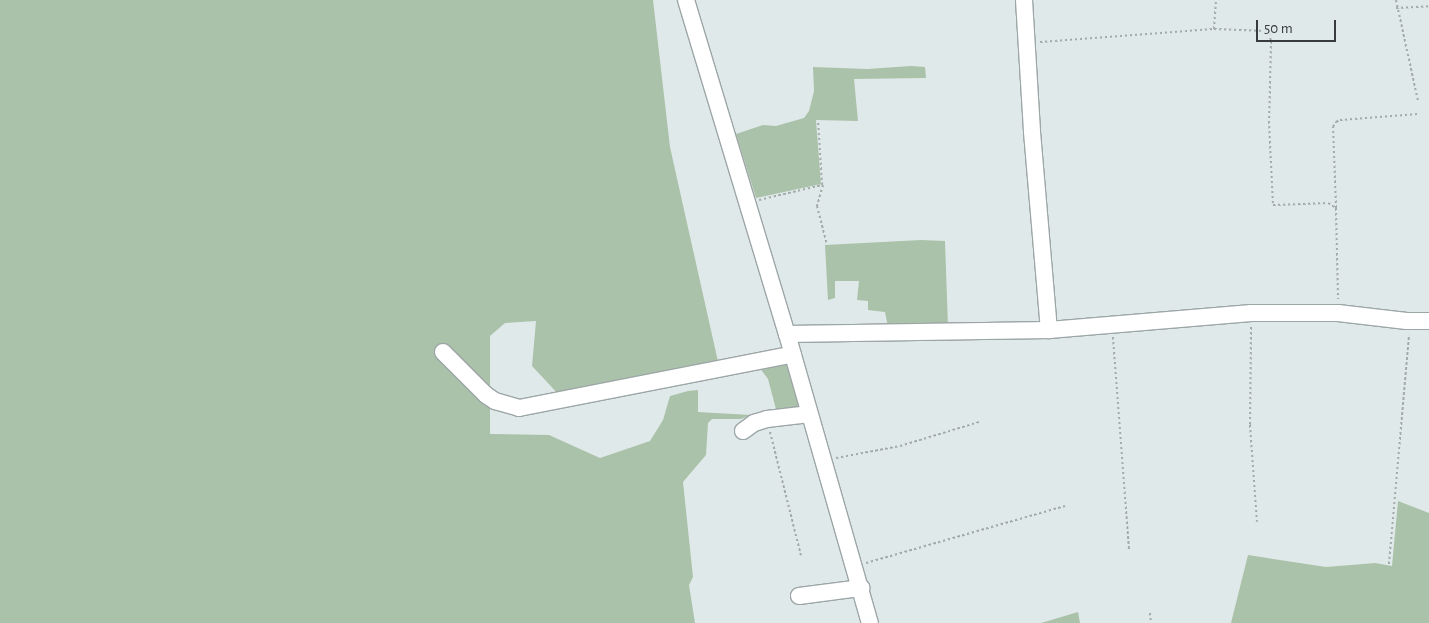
<!DOCTYPE html>
<html>
<head>
<meta charset="utf-8">
<style>
  body { margin:0 }
  #map { position:relative; width:1429px; height:623px; overflow:hidden; background:#e0e9e9; font-family:"Alegreya Sans",sans-serif }
  div>[style] { position:absolute }
  .green>* { inset:0; background:#abc2aa }
  .path>* { height:2px; margin-top:-1px; transform-origin:0; background:repeating-linear-gradient(90deg,#a3aaaa 0 2.5px,transparent 0 5px) }
  .roads { filter:drop-shadow(1px 0 #9da6a6) drop-shadow(-1px 0 #9da6a6) drop-shadow(0 1px #9da6a6) drop-shadow(0 -1px #9da6a6) }
  .minor>* { height:16px; margin:-8px; padding:0 8px; transform-origin:8px; border-radius:8px; background:#fff }
  span { translate:-50% -50%; white-space:nowrap; text-align:center; line-height:1.15; -webkit-text-stroke:4.5px #e0e9e9; paint-order:stroke }
  .scale { position:absolute; left:1256px; top:20px; width:80px; height:22px; box-sizing:border-box; border:2px solid #383b3b; border-top:0; padding-left:6px; font-size:15px; line-height:18px; white-space:nowrap; color:#383b3b; -webkit-text-stroke:4px #e0e9e9; paint-order:stroke }
</style>
</head>
<body>
<div id="map">
  <div class="green">
    <div style="clip-path:polygon(0 0,653px 0,670px 147px,719px 366px,561px 397px,532px 366px,536px 321px,505px 323px,490px 336px,490px 434px,549px 435px,600px 458px,650px 441px,663px 420px,670px 396px,688px 391px,698px 390px,698px 412px,751px 415px,741px 419px,712px 419px,708px 423px,706px 455px,683px 482px,693px 577px,689px 585px,695px 623px,0 623px)"></div>
    <div style="clip-path:polygon(911px 66px,925px 67px,926px 78px,854px 79px,858px 121px,816px 120px,821px 184px,756px 198px,736px 134px,763px 125px,776px 126px,804px 118px,809px 111px,814px 91px,813px 67px,867px 69px)"></div>
    <div style="clip-path:polygon(921px 240px,945px 241px,948px 326px,888px 327px,885px 312px,868px 310px,868px 301px,857px 300px,859px 281px,835px 281px,835px 298px,828px 300px,825px 245px)"></div>
    <div style="clip-path:polygon(786px 358px,801px 408px,777px 413px,768px 379px,759px 367px)"></div>
    <div style="clip-path:polygon(1398px 501px,1429px 513px,1429px 623px,1231px 623px,1248px 555px,1326px 567px,1375px 563px,1392px 566px)"></div>
    <div style="clip-path:polygon(1078px 612px,1080px 623px,1041px 623px)"></div>
  </div>
  <div class="path">
    <div style="left:1396px;top:0;width:103px;rotate:77.7deg"></div>
    <div style="left:1396px;top:8px;width:33px;rotate:-3deg"></div>
    <div style="left:1214px;top:29px;width:29px;rotate:-86deg"></div>
    <div style="left:1040px;top:42px;width:174px;rotate:-4.3deg"></div>
    <div style="left:1214px;top:29px;width:51px;rotate:2.2deg"></div>
    <div style="left:1265px;top:31px;width:4px;rotate:27deg"></div>
    <div style="left:1269px;top:33px;width:8px;rotate:76deg"></div>
    <div style="left:1271px;top:41px;width:80px;rotate:91.4deg"></div>
    <div style="left:1269px;top:121px;width:84px;rotate:87.3deg"></div>
    <div style="left:1273px;top:205px;width:55px;rotate:-2.1deg"></div>
    <div style="left:1328px;top:203px;width:9px;rotate:32deg"></div>
    <div style="left:1336px;top:208px;width:91px;rotate:88.7deg"></div>
    <div style="left:823px;top:185px;width:22px;rotate:106deg"></div>
    <div style="left:817px;top:206px;width:40px;rotate:75.6deg"></div>
    <div style="left:759px;top:200px;width:65px;rotate:-13.4deg"></div>
    <div style="left:822px;top:185px;width:65px;rotate:-93.5deg"></div>
    <div style="left:1336px;top:208px;width:81px;rotate:-92.1deg"></div>
    <div style="left:1333px;top:127px;width:6px;rotate:-59deg"></div>
    <div style="left:1336px;top:122px;width:4px;rotate:-27deg"></div>
    <div style="left:1340px;top:120px;width:78px;rotate:-4.4deg"></div>
    <div style="left:1251px;top:327px;width:98px;rotate:90.6deg"></div>
    <div style="left:1250px;top:425px;width:97px;rotate:85.9deg"></div>
    <div style="left:1113px;top:337px;width:213px;rotate:85.7deg"></div>
    <div style="left:770px;top:432px;width:127px;rotate:75.9deg"></div>
    <div style="left:836px;top:458px;width:65px;rotate:-10.6deg"></div>
    <div style="left:900px;top:446px;width:83px;rotate:-16.9deg"></div>
    <div style="left:866px;top:563px;width:207px;rotate:-16deg"></div>
    <div style="left:1389px;top:564px;width:230px;rotate:-85deg"></div>
    <div style="left:1150px;top:613px;width:10px;rotate:84deg"></div>
  </div>
  <div class="roads">
    <div class="minor">
      <div style="left:686px;top:0;width:349px;rotate:73.2deg"></div>
      <div style="left:787px;top:334px;width:301px;rotate:74deg"></div>
      <div style="left:1024px;top:0;width:132px;rotate:86.5deg"></div>
      <div style="left:1032px;top:132px;width:199px;rotate:85.1deg"></div>
      <div style="left:787px;top:334px;width:262px;rotate:-0.9deg"></div>
      <div style="left:1049px;top:330px;width:203px;rotate:-4.8deg"></div>
      <div style="left:1251px;top:313px;width:87px"></div>
      <div style="left:1338px;top:313px;width:69px;rotate:6.6deg"></div>
      <div style="left:1407px;top:321px;width:22px"></div>
      <div style="left:443px;top:352px;width:61px;rotate:45deg"></div>
      <div style="left:486px;top:395px;width:11px;rotate:34deg"></div>
      <div style="left:495px;top:401px;width:25px;rotate:16deg"></div>
      <div style="left:519px;top:408px;width:279px;rotate:-11.1deg"></div>
      <div style="left:743px;top:431px;width:14px;rotate:-36deg"></div>
      <div style="left:754px;top:423px;width:14px;rotate:-17deg"></div>
      <div style="left:767px;top:419px;width:43px;rotate:-6.6deg"></div>
      <div style="left:799px;top:596px;width:63px;rotate:-7.4deg"></div>
    </div>
  </div>
  <div class="scale">50 m</div>
</div>
</body>
</html>
